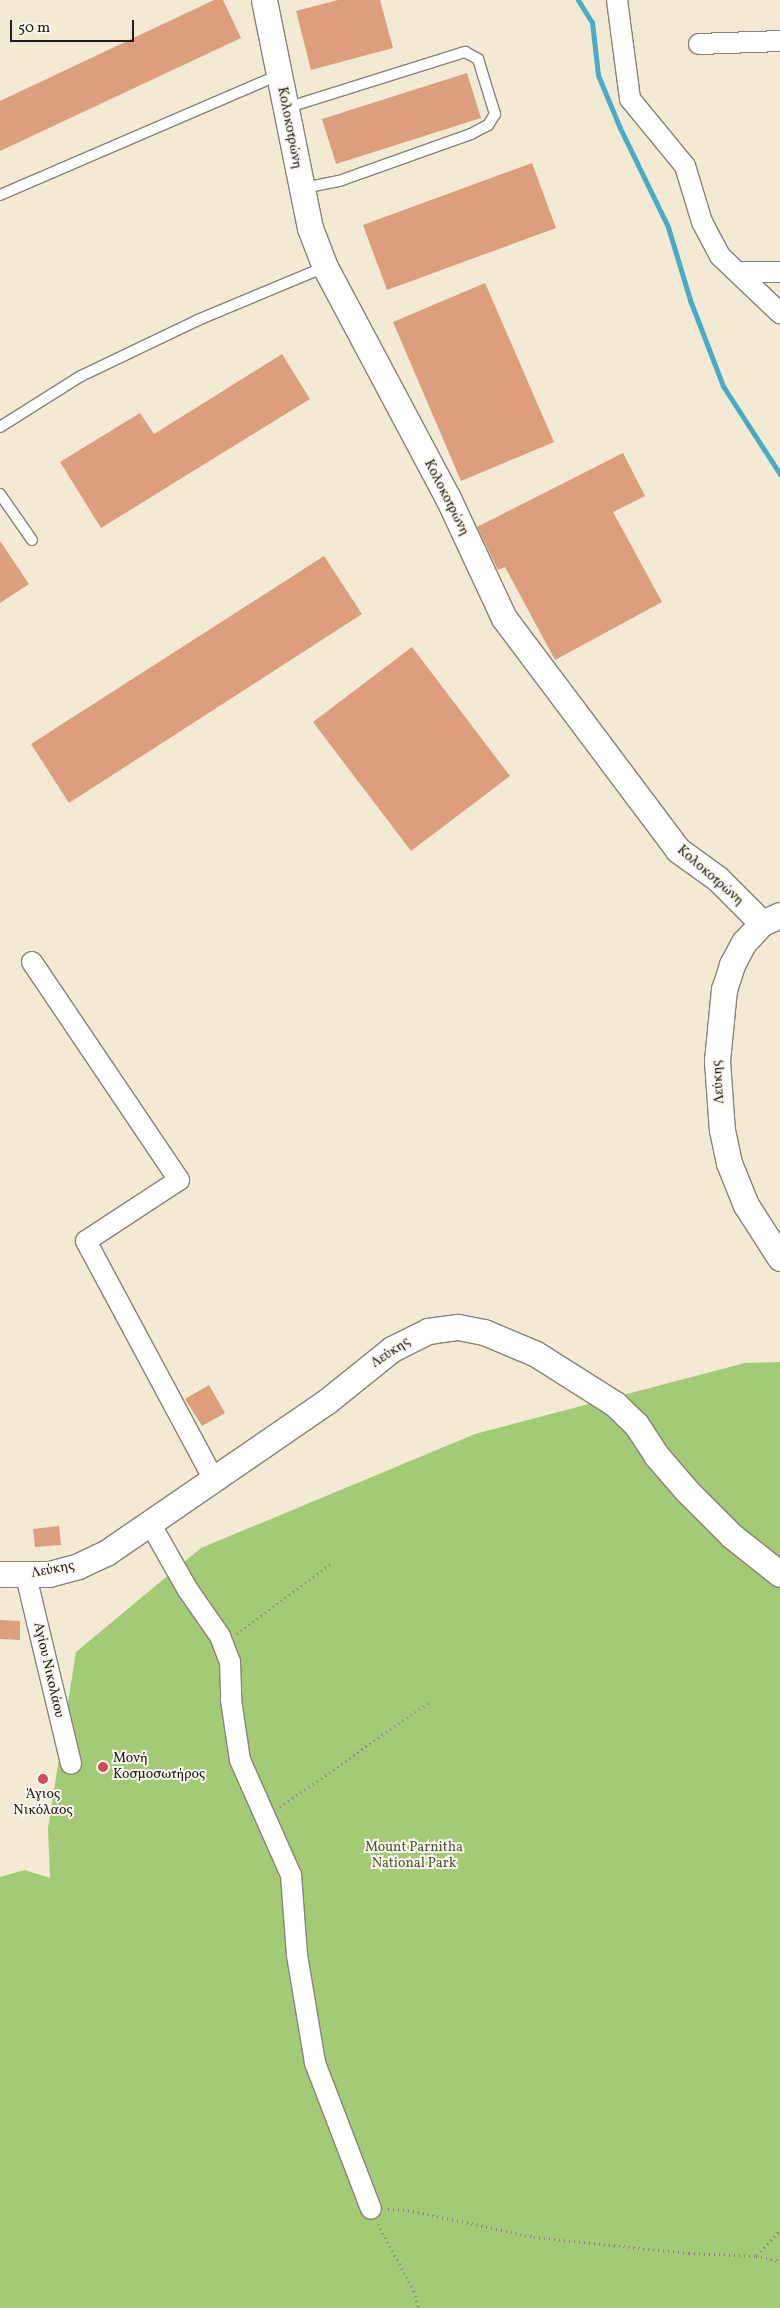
<!DOCTYPE html>
<html>
<head>
<meta charset="utf-8">
<style>
  body { margin:0 }
  #map { position:relative; width:780px; height:2308px; overflow:hidden; background:#f3ead3; font-family:Vollkorn,serif }
  div>[style] { position:absolute }
  .green>* { inset:0; background:#a3cb76 }
  .stream>* { height:5px; margin:-2.5px; padding:0 2.5px; transform-origin:2.5px; border-radius:2.5px; background:#48acc7 }
  .building>* { inset:0; background:#dc9e7c }
  .path>* { height:3px; margin-top:-1.5px; transform-origin:0; background:repeating-linear-gradient(90deg,#888378 0 1px,transparent 0 5px) }
  .roads { filter:drop-shadow(1px 0 #888378) drop-shadow(-1px 0 #888378) drop-shadow(0 1px #888378) drop-shadow(0 -1px #888378) }
  .service>* { height:10px; margin:-5px; padding:0 5px; transform-origin:5px; border-radius:5px; background:#fff }
  .minor>* { height:20px; margin:-10px; padding:0 10px; transform-origin:10px; border-radius:10px; background:#fff }
  .tertiary>* { height:25px; margin:-12.5px; padding:0 12.5px; transform-origin:12.5px; border-radius:12.5px; background:#fff }
  .dots>* { width:14px; height:14px; translate:-50% -50%; box-sizing:border-box; border:2px solid #fbf7ec; border-radius:50% }
  span { translate:-50% -50%; white-space:nowrap; text-align:center; line-height:1.15; -webkit-text-stroke:4px #fbf7ec; paint-order:stroke }
  .street-label { font-size:14px; color:#1c1c1c }
  .poi-label { font-size:14px; color:#1c1c1c }
  .left { translate:0 -50%; text-align:left }
  .park-label { font-size:14px; color:#4b593c }
  .scale { position:absolute; left:10px; top:20px; width:124px; height:22px; box-sizing:border-box; border:2px solid #1c1c1c; border-top:0; padding-left:6px; font-size:15px; line-height:18px; white-space:nowrap; color:#1c1c1c; -webkit-text-stroke:4px #fbf7ec; paint-order:stroke }
</style>
</head>
<body>
<div id="map">
  <div class="green">
    <div style="clip-path:polygon(780px 1362px,780px 2308px,0 2308px,0 1877px,25px 1870px,50px 1878px,48px 1828px,76px 1652px,201px 1548px,475px 1434px,745px 1363px)"></div>
  </div>
  <div class="stream">
    <div style="left:578px;top:0;width:26px;rotate:58deg"></div>
    <div style="left:592px;top:22px;width:53px;rotate:83.5deg"></div>
    <div style="left:598px;top:75px;width:57px;rotate:67.5deg"></div>
    <div style="left:620px;top:128px;width:110px;rotate:64.1deg"></div>
    <div style="left:668px;top:227px;width:76px;rotate:73.2deg"></div>
    <div style="left:690px;top:300px;width:92px;rotate:69deg"></div>
    <div style="left:723px;top:386px;width:105px;rotate:57.1deg"></div>
  </div>
  <div class="building">
    <div style="clip-path:polygon(214px 0,223px 0,241px 38px,0 151px,0 101px)"></div>
    <div style="clip-path:polygon(338px 0,380px 0,393px 48px,311px 70px,296px 11px)"></div>
    <div style="clip-path:polygon(467px 73px,481px 118px,336px 164px,322px 119px)"></div>
    <div style="clip-path:polygon(532px 163px,556px 228px,387px 290px,363px 225px)"></div>
    <div style="clip-path:polygon(485px 283px,554px 442px,461px 481px,393px 322px)"></div>
    <div style="clip-path:polygon(282px 354px,310px 399px,101px 528px,60px 462px,140px 413px,154px 434px)"></div>
    <div style="clip-path:polygon(623px 453px,645px 496px,613px 512px,662px 602px,555px 660px,505px 567px,498px 570px,477px 527px)"></div>
    <div style="clip-path:polygon(0 541px,29px 584px,0 603px)"></div>
    <div style="clip-path:polygon(324px 556px,362px 614px,69px 803px,31px 744px)"></div>
    <div style="clip-path:polygon(412px 647px,510px 776px,411px 851px,313px 722px)"></div>
    <div style="clip-path:polygon(209px 1385px,225px 1413px,202px 1426px,185px 1399px)"></div>
    <div style="clip-path:polygon(59px 1526px,61px 1545px,35px 1547px,33px 1529px)"></div>
    <div style="clip-path:polygon(0 1620px,20px 1621px,20px 1640px,0 1639px)"></div>
  </div>
  <div class="path">
    <div style="left:237px;top:1634px;width:117px;rotate:-36.7deg"></div>
    <div style="left:280px;top:1807px;width:184px;rotate:-35.1deg"></div>
    <div style="left:388px;top:2209px;width:20px;rotate:3deg"></div>
    <div style="left:408px;top:2210px;width:129px;rotate:12.1deg"></div>
    <div style="left:534px;top:2237px;width:156px;rotate:5.9deg"></div>
    <div style="left:689px;top:2253px;width:67px;rotate:2.6deg"></div>
    <div style="left:756px;top:2256px;width:25px;rotate:12deg"></div>
    <div style="left:378px;top:2224px;width:76px;rotate:61.8deg"></div>
    <div style="left:414px;top:2291px;width:18px;rotate:74deg"></div>
    <div style="left:757px;top:2255px;width:34px;rotate:-47deg"></div>
  </div>
  <div class="roads">
    <div class="service">
      <div style="left:286px;top:108px;width:188px;rotate:-17.4deg"></div>
      <div style="left:465px;top:52px;width:15px;rotate:28deg"></div>
      <div style="left:478px;top:59px;width:58px;rotate:72.8deg"></div>
      <div style="left:495px;top:114px;width:13px;rotate:122deg"></div>
      <div style="left:488px;top:125px;width:19px;rotate:152deg"></div>
      <div style="left:471px;top:134px;width:140px;rotate:160.4deg"></div>
      <div style="left:339px;top:181px;width:37px;rotate:169deg"></div>
      <div style="left:0;top:195px;width:304px;rotate:-23.3deg"></div>
      <div style="left:0;top:427px;width:96px;rotate:-32.2deg"></div>
      <div style="left:81px;top:376px;width:130px;rotate:-25.6deg"></div>
      <div style="left:198px;top:320px;width:138px;rotate:-22.7deg"></div>
      <div style="left:0;top:494px;width:56px;rotate:55.2deg"></div>
    </div>
    <div class="minor">
      <div style="left:617px;top:0;width:100px;rotate:82.5deg"></div>
      <div style="left:630px;top:99px;width:87px;rotate:50.6deg"></div>
      <div style="left:685px;top:166px;width:59px;rotate:73.1deg"></div>
      <div style="left:702px;top:222px;width:38px;rotate:62deg"></div>
      <div style="left:720px;top:256px;width:83px;rotate:43.5deg"></div>
      <div style="left:699px;top:44px;width:81px;rotate:-2.1deg"></div>
      <div style="left:738px;top:272px;width:42px"></div>
      <div style="left:32px;top:962px;width:263px;rotate:56deg"></div>
      <div style="left:179px;top:1180px;width:111px;rotate:146.7deg"></div>
      <div style="left:86px;top:1241px;width:271px;rotate:61.8deg"></div>
      <div style="left:151px;top:1525px;width:75px;rotate:60.4deg"></div>
      <div style="left:188px;top:1590px;width:56px;rotate:55.2deg"></div>
      <div style="left:220px;top:1636px;width:28px;rotate:69deg"></div>
      <div style="left:230px;top:1662px;width:38px;rotate:88deg"></div>
      <div style="left:231px;top:1700px;width:61px;rotate:81.5deg"></div>
      <div style="left:240px;top:1760px;width:126px;rotate:66.1deg"></div>
      <div style="left:291px;top:1875px;width:80px;rotate:85.7deg"></div>
      <div style="left:297px;top:1955px;width:109px;rotate:80.5deg"></div>
      <div style="left:315px;top:2063px;width:156px;rotate:69deg"></div>
      <div style="left:26px;top:1576px;width:193px;rotate:76.5deg"></div>
    </div>
    <div class="tertiary">
      <div style="left:264px;top:0;width:233px;rotate:78.6deg"></div>
      <div style="left:310px;top:228px;width:42px;rotate:69deg"></div>
      <div style="left:325px;top:267px;width:262px;rotate:62deg"></div>
      <div style="left:448px;top:498px;width:132px;rotate:65deg"></div>
      <div style="left:504px;top:618px;width:290px;rotate:53.1deg"></div>
      <div style="left:678px;top:850px;width:49px;rotate:35.9deg"></div>
      <div style="left:718px;top:879px;width:62px;rotate:45deg"></div>
      <div style="left:780px;top:915px;width:20px;rotate:156deg"></div>
      <div style="left:762px;top:923px;width:26px;rotate:133deg"></div>
      <div style="left:744px;top:942px;width:26px;rotate:118deg"></div>
      <div style="left:732px;top:965px;width:25px;rotate:108deg"></div>
      <div style="left:724px;top:989px;width:72px;rotate:95.6deg"></div>
      <div style="left:717px;top:1061px;width:69px;rotate:85.9deg"></div>
      <div style="left:722px;top:1130px;width:34px;rotate:78deg"></div>
      <div style="left:729px;top:1163px;width:45px;rotate:68deg"></div>
      <div style="left:746px;top:1205px;width:63px;rotate:57.3deg"></div>
      <div style="left:0;top:1574px;width:49px"></div>
      <div style="left:49px;top:1574px;width:30px;rotate:-15deg"></div>
      <div style="left:78px;top:1566px;width:31px;rotate:-25deg"></div>
      <div style="left:106px;top:1553px;width:267px;rotate:-34.5deg"></div>
      <div style="left:326px;top:1402px;width:85px;rotate:-38.8deg"></div>
      <div style="left:392px;top:1349px;width:40px;rotate:-26.6deg"></div>
      <div style="left:428px;top:1331px;width:30px;rotate:-8deg"></div>
      <div style="left:458px;top:1327px;width:26px;rotate:11deg"></div>
      <div style="left:484px;top:1332px;width:56px;rotate:22.9deg"></div>
      <div style="left:536px;top:1354px;width:93px;rotate:32.3deg"></div>
      <div style="left:615px;top:1404px;width:29px;rotate:44deg"></div>
      <div style="left:636px;top:1424px;width:37px;rotate:57deg"></div>
      <div style="left:656px;top:1455px;width:48px;rotate:49.3deg"></div>
      <div style="left:687px;top:1491px;width:64px;rotate:45deg"></div>
      <div style="left:732px;top:1536px;width:61px;rotate:38.4deg"></div>
    </div>
  </div>
  <div class="dots">
    <div style="left:103px;top:1767px;background:#d1495b"></div>
    <div style="left:43px;top:1779px;background:#d1495b"></div>
  </div>
  <div class="street-label">
    <span style="left:289px;top:128px;rotate:79deg">Κολοκοτρώνη</span>
    <span style="left:446px;top:498px;rotate:63deg">Κολοκοτρώνη</span>
    <span style="left:710px;top:876px;rotate:41deg">Κολοκοτρώνη</span>
    <span style="left:719px;top:1082px;rotate:-94deg">Λεύκης</span>
    <span style="left:391px;top:1353px;rotate:-34deg">Λεύκης</span>
    <span style="left:53px;top:1570px;rotate:-11deg">Λεύκης</span>
    <span style="left:48px;top:1670px;rotate:77deg">Αγίου Νικολάου</span>
  </div>
  <div class="poi-label">
    <span class="left" style="left:113px;top:1767px">Μονή<br>Κοσμοσωτήρος</span>
    <span style="left:43px;top:1803px">Άγιος<br>Νικόλαος</span>
  </div>
  <div class="park-label">
    <span style="left:414px;top:1856px">Mount Parnitha<br>National Park</span>
  </div>
  <div class="scale">50 m</div>
</div>
</body>
</html>
